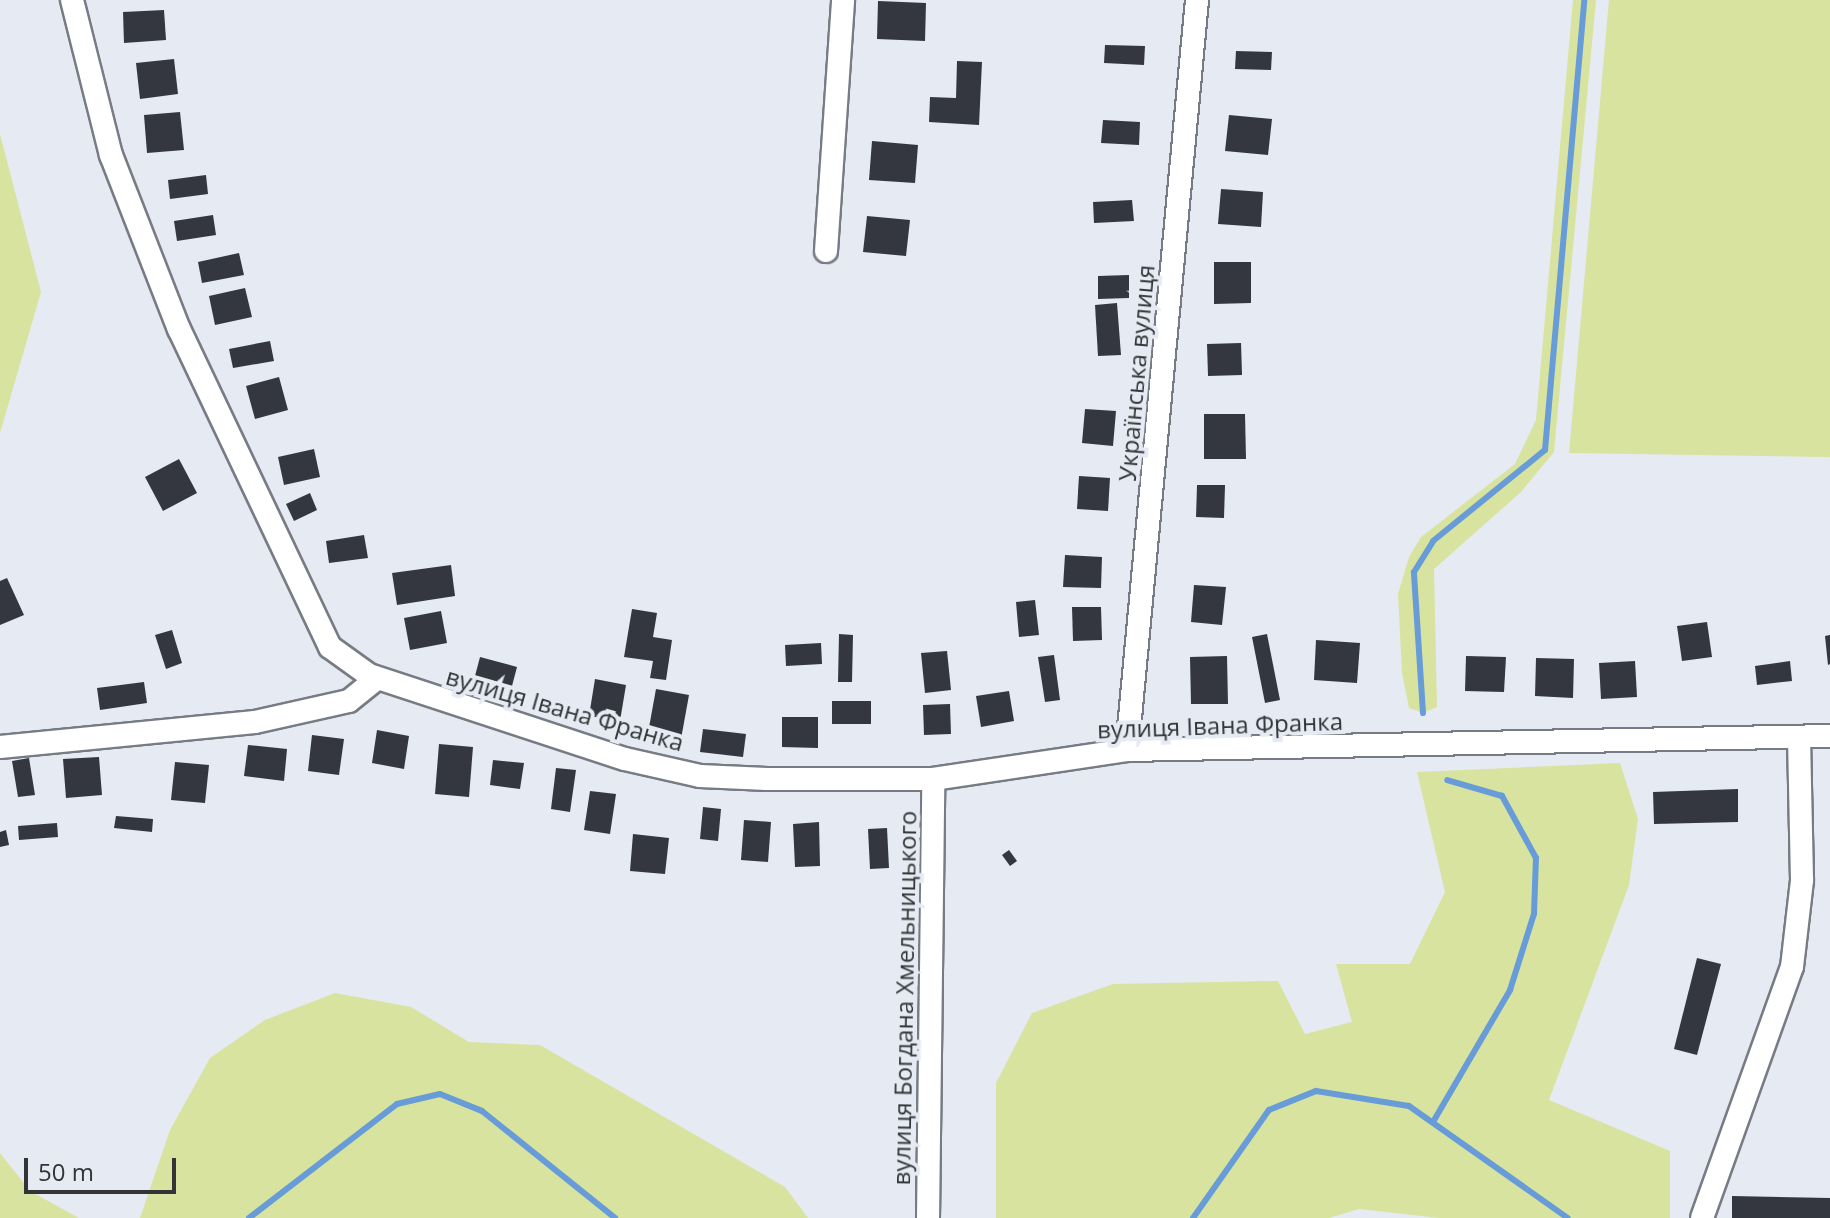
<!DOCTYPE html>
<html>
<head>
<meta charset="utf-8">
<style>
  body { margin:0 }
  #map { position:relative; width:1830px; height:1218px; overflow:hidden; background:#e5eaf3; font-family:"Open Sans",sans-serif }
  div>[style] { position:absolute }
  .green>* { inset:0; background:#d8e39f }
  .stream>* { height:6px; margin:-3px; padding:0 3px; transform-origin:3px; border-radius:3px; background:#689cd8 }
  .building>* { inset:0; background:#34373f }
  .roads { filter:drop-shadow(2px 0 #777c84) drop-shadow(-2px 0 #777c84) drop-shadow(0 2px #777c84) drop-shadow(0 -2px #777c84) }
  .street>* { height:22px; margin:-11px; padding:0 11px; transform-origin:11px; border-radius:11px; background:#fff }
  span { translate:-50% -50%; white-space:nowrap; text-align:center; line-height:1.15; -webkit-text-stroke:8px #e5eaf3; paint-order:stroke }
  .street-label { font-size:24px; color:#323437 }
  .scale { position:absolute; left:24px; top:1158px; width:152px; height:36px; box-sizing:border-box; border:4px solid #323437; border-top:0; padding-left:10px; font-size:24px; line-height:28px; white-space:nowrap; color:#323437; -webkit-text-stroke:6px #e5eaf3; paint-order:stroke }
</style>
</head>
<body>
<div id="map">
  <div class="green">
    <div style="clip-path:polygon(1573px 0,1596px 0,1554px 452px,1521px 492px,1434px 569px,1437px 707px,1423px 713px,1409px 708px,1402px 673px,1398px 594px,1409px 557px,1421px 537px,1515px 464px,1536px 420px)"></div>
    <div style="clip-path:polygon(1609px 0,1830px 0,1830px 457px,1569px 453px)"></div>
    <div style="clip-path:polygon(0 134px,41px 292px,0 433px)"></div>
    <div style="clip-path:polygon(1620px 763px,1638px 819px,1629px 885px,1549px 1100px,1670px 1151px,1670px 1218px,1439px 1218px,1359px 1209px,1329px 1218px,996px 1218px,996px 1083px,1032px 1013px,1113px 984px,1278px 981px,1305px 1034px,1352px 1022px,1336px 964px,1410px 964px,1445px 892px,1417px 772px)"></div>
    <div style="clip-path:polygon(335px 993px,411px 1007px,469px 1042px,540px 1045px,785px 1187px,808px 1218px,140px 1218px,170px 1130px,210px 1058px,265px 1020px)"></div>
    <div style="clip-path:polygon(0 1153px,30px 1191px,79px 1218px,0 1218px)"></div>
  </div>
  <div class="stream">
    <div style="left:1423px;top:713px;width:141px;rotate:-93.7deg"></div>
    <div style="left:1414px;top:572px;width:36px;rotate:-58deg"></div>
    <div style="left:1433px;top:541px;width:144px;rotate:-39.1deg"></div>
    <div style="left:1545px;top:450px;width:452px;rotate:-85deg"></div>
    <div style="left:1433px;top:1122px;width:153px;rotate:-59.7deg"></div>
    <div style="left:1510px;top:990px;width:80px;rotate:-72.5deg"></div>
    <div style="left:1534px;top:914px;width:56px;rotate:-88deg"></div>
    <div style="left:1536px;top:858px;width:71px;rotate:-118.7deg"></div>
    <div style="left:1502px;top:796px;width:57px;rotate:-163.8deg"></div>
    <div style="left:249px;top:1218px;width:187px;rotate:-37.6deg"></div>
    <div style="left:397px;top:1104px;width:44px;rotate:-13.1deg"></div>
    <div style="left:440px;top:1094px;width:45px;rotate:22deg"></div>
    <div style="left:482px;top:1111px;width:171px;rotate:38.8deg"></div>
    <div style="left:1193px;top:1218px;width:132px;rotate:-54.9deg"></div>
    <div style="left:1269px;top:1110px;width:51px;rotate:-22deg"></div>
    <div style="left:1316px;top:1091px;width:94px;rotate:9.2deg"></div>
    <div style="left:1409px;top:1106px;width:194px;rotate:35.2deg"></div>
  </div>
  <div class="building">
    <div style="clip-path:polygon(878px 1px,926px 3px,925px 41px,877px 39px)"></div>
    <div style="clip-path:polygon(164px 10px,166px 40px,124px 43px,123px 12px)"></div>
    <div style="clip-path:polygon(1105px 45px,1145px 46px,1144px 65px,1104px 63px)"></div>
    <div style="clip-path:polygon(1236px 51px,1272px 52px,1271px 70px,1235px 69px)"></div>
    <div style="clip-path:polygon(174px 59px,178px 94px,140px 99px,136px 63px)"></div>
    <div style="clip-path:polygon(957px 61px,982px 62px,979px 125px,929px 122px,930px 97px,956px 98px)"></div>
    <div style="clip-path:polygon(180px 112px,184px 150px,147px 153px,144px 115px)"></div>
    <div style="clip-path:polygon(1229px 115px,1272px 119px,1268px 155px,1225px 151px)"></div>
    <div style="clip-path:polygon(1103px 120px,1140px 122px,1139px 145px,1101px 143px)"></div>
    <div style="clip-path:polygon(872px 141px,918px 145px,915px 183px,869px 180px)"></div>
    <div style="clip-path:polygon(206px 175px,208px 194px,170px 199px,168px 180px)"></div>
    <div style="clip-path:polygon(1221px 189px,1263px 192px,1261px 227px,1218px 224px)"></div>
    <div style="clip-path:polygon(1132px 200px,1134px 221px,1094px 223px,1093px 202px)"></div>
    <div style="clip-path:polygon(213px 215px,216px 235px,177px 241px,174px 221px)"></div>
    <div style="clip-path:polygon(867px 216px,910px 220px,906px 256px,863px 252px)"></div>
    <div style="clip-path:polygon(239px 253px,244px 275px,202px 283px,198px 262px)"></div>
    <div style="clip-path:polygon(1214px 262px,1251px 262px,1251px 303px,1214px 304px)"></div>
    <div style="clip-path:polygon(1129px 275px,1129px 298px,1098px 299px,1098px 276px)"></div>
    <div style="clip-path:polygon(245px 288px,252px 317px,215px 325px,209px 296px)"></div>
    <div style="clip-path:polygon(1117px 303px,1121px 355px,1098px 356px,1095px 305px)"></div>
    <div style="clip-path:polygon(270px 341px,274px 361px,233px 368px,229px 349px)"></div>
    <div style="clip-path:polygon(1241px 343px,1242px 375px,1208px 376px,1207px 344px)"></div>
    <div style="clip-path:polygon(279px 377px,288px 410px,255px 419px,246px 386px)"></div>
    <div style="clip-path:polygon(1085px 409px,1116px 411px,1113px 446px,1082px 443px)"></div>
    <div style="clip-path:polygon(1204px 414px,1245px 414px,1246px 459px,1204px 459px)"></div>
    <div style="clip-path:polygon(314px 449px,320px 477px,284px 485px,278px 457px)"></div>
    <div style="clip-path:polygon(179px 459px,197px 493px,163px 511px,145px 477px)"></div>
    <div style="clip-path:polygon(1079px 476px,1110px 478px,1108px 511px,1077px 509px)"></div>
    <div style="clip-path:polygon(1197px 485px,1225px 485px,1224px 518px,1196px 517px)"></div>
    <div style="clip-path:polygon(310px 493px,317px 510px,294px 521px,286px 504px)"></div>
    <div style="clip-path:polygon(364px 535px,368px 558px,329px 563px,326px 541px)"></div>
    <div style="clip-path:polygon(1065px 555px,1102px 557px,1101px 588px,1063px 587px)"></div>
    <div style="clip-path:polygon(451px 565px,455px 596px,397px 605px,392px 573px)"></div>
    <div style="clip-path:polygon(7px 578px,24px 615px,0 625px,0 581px)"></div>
    <div style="clip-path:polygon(1194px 585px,1226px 587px,1222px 625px,1191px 622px)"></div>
    <div style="clip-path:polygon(1035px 600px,1039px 635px,1019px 637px,1016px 602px)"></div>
    <div style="clip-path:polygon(1072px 607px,1101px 607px,1102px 640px,1073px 641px)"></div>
    <div style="clip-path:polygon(632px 609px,657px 613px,653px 637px,672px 640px,666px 680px,650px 678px,653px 661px,624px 657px)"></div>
    <div style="clip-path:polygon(441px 611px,447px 643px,410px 650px,404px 618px)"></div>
    <div style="clip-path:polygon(1707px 622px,1712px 657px,1682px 661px,1677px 626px)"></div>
    <div style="clip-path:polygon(172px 630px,182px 663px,166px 669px,155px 635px)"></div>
    <div style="clip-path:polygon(839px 634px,853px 635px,852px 682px,838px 682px)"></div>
    <div style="clip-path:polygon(1267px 634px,1280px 700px,1265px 703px,1252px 637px)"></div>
    <div style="clip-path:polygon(1830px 635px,1830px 664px,1828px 665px,1825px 636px)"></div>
    <div style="clip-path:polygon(1316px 640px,1360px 643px,1357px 683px,1314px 680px)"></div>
    <div style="clip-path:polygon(821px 643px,822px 664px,786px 666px,785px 645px)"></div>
    <div style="clip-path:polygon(947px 651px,951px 690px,925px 693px,921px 653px)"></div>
    <div style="clip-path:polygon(1054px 655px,1060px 700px,1045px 702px,1038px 657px)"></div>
    <div style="clip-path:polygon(1227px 656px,1228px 704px,1191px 704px,1190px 657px)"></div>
    <div style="clip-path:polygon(1466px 656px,1506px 657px,1504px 692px,1465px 691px)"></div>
    <div style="clip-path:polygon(480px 657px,517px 667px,512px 686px,475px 676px)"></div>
    <div style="clip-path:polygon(1536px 658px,1574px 659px,1573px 698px,1535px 696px)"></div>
    <div style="clip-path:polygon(1635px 661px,1637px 697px,1601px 699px,1599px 663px)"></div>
    <div style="clip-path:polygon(1790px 661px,1792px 681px,1757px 685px,1755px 666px)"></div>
    <div style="clip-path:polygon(595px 679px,626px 685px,620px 721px,589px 716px)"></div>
    <div style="clip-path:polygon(144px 682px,147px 703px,100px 710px,97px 688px)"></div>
    <div style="clip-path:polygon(656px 689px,689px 695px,681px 739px,648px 733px)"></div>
    <div style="clip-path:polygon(1009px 691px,1014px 721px,981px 727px,976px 696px)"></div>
    <div style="clip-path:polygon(832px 701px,871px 701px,871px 724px,832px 724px)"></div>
    <div style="clip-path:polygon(950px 704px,951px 734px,924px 735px,923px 705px)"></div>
    <div style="clip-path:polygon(782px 717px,818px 717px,818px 748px,782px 747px)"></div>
    <div style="clip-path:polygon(703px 729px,746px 734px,743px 757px,700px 752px)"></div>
    <div style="clip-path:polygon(377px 730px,409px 736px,404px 769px,372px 763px)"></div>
    <div style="clip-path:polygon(312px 735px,344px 739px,339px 775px,308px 771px)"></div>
    <div style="clip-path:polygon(439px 744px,473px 747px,469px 797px,435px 794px)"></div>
    <div style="clip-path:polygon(248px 745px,287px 749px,284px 781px,244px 776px)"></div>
    <div style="clip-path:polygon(99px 757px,102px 795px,66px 798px,63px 759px)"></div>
    <div style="clip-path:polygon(29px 758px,35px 795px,18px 797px,12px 761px)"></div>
    <div style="clip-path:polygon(493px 760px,524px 763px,520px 789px,490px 785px)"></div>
    <div style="clip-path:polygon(175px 762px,209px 765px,205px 803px,171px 800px)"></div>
    <div style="clip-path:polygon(556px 768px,576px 770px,570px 812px,551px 809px)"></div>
    <div style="clip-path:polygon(1738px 789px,1738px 822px,1654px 824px,1653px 792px)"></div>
    <div style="clip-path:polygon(590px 791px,616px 794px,610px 834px,584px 830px)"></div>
    <div style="clip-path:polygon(703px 807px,721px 809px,718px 841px,700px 839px)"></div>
    <div style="clip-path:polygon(116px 816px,153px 819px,152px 832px,114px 828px)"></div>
    <div style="clip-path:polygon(744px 820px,771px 822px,768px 862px,741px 860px)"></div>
    <div style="clip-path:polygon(819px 822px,820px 866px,795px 867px,793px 824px)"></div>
    <div style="clip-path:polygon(57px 823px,58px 837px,19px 840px,18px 826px)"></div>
    <div style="clip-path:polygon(887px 828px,889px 868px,870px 869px,868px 829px)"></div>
    <div style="clip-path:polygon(6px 830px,9px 845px,0 847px,0 832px)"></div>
    <div style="clip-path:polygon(633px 834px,669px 838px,665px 874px,630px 871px)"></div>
    <div style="clip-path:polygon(1009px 850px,1017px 861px,1010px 866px,1002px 855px)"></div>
    <div style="clip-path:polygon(1697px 958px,1721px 964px,1697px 1055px,1674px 1049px)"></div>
    <div style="clip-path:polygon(1732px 1196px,1830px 1198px,1830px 1218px,1732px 1218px)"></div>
  </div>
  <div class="roads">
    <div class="street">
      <div style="left:72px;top:0;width:160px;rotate:75.9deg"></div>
      <div style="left:111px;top:155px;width:187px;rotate:68.7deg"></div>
      <div style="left:179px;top:329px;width:352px;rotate:64.6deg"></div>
      <div style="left:330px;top:647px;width:48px;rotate:35.7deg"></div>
      <div style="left:369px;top:675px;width:269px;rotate:18.2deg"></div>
      <div style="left:625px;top:759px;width:77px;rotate:12.8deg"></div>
      <div style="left:700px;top:776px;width:67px;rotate:2.6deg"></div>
      <div style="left:767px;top:779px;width:166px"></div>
      <div style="left:933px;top:779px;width:196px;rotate:-8.5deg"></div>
      <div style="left:1127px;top:750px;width:703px;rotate:-1.14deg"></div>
      <div style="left:826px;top:251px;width:252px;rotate:-86.1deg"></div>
      <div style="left:0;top:747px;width:256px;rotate:-5.6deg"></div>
      <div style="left:255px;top:722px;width:96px;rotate:-12.6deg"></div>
      <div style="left:349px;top:701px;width:36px;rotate:-39deg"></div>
      <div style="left:1127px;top:750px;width:753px;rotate:-84.67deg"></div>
      <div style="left:928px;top:1218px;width:439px;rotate:-89.3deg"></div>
      <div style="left:1702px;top:1218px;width:267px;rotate:-70.3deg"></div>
      <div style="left:1792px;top:967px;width:88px;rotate:-83.4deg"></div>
      <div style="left:1802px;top:880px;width:143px;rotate:-91.2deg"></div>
    </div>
  </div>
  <div class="street-label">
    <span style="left:1136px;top:373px;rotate:-85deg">Українська вулиця</span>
    <span style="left:565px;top:709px;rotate:16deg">вулиця Івана Франка</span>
    <span style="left:1220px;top:725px;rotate:-2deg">вулиця Івана Франка</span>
    <span style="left:904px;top:998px;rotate:-89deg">вулиця Богдана Хмельницького</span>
  </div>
  <div class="scale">50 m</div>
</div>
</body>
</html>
